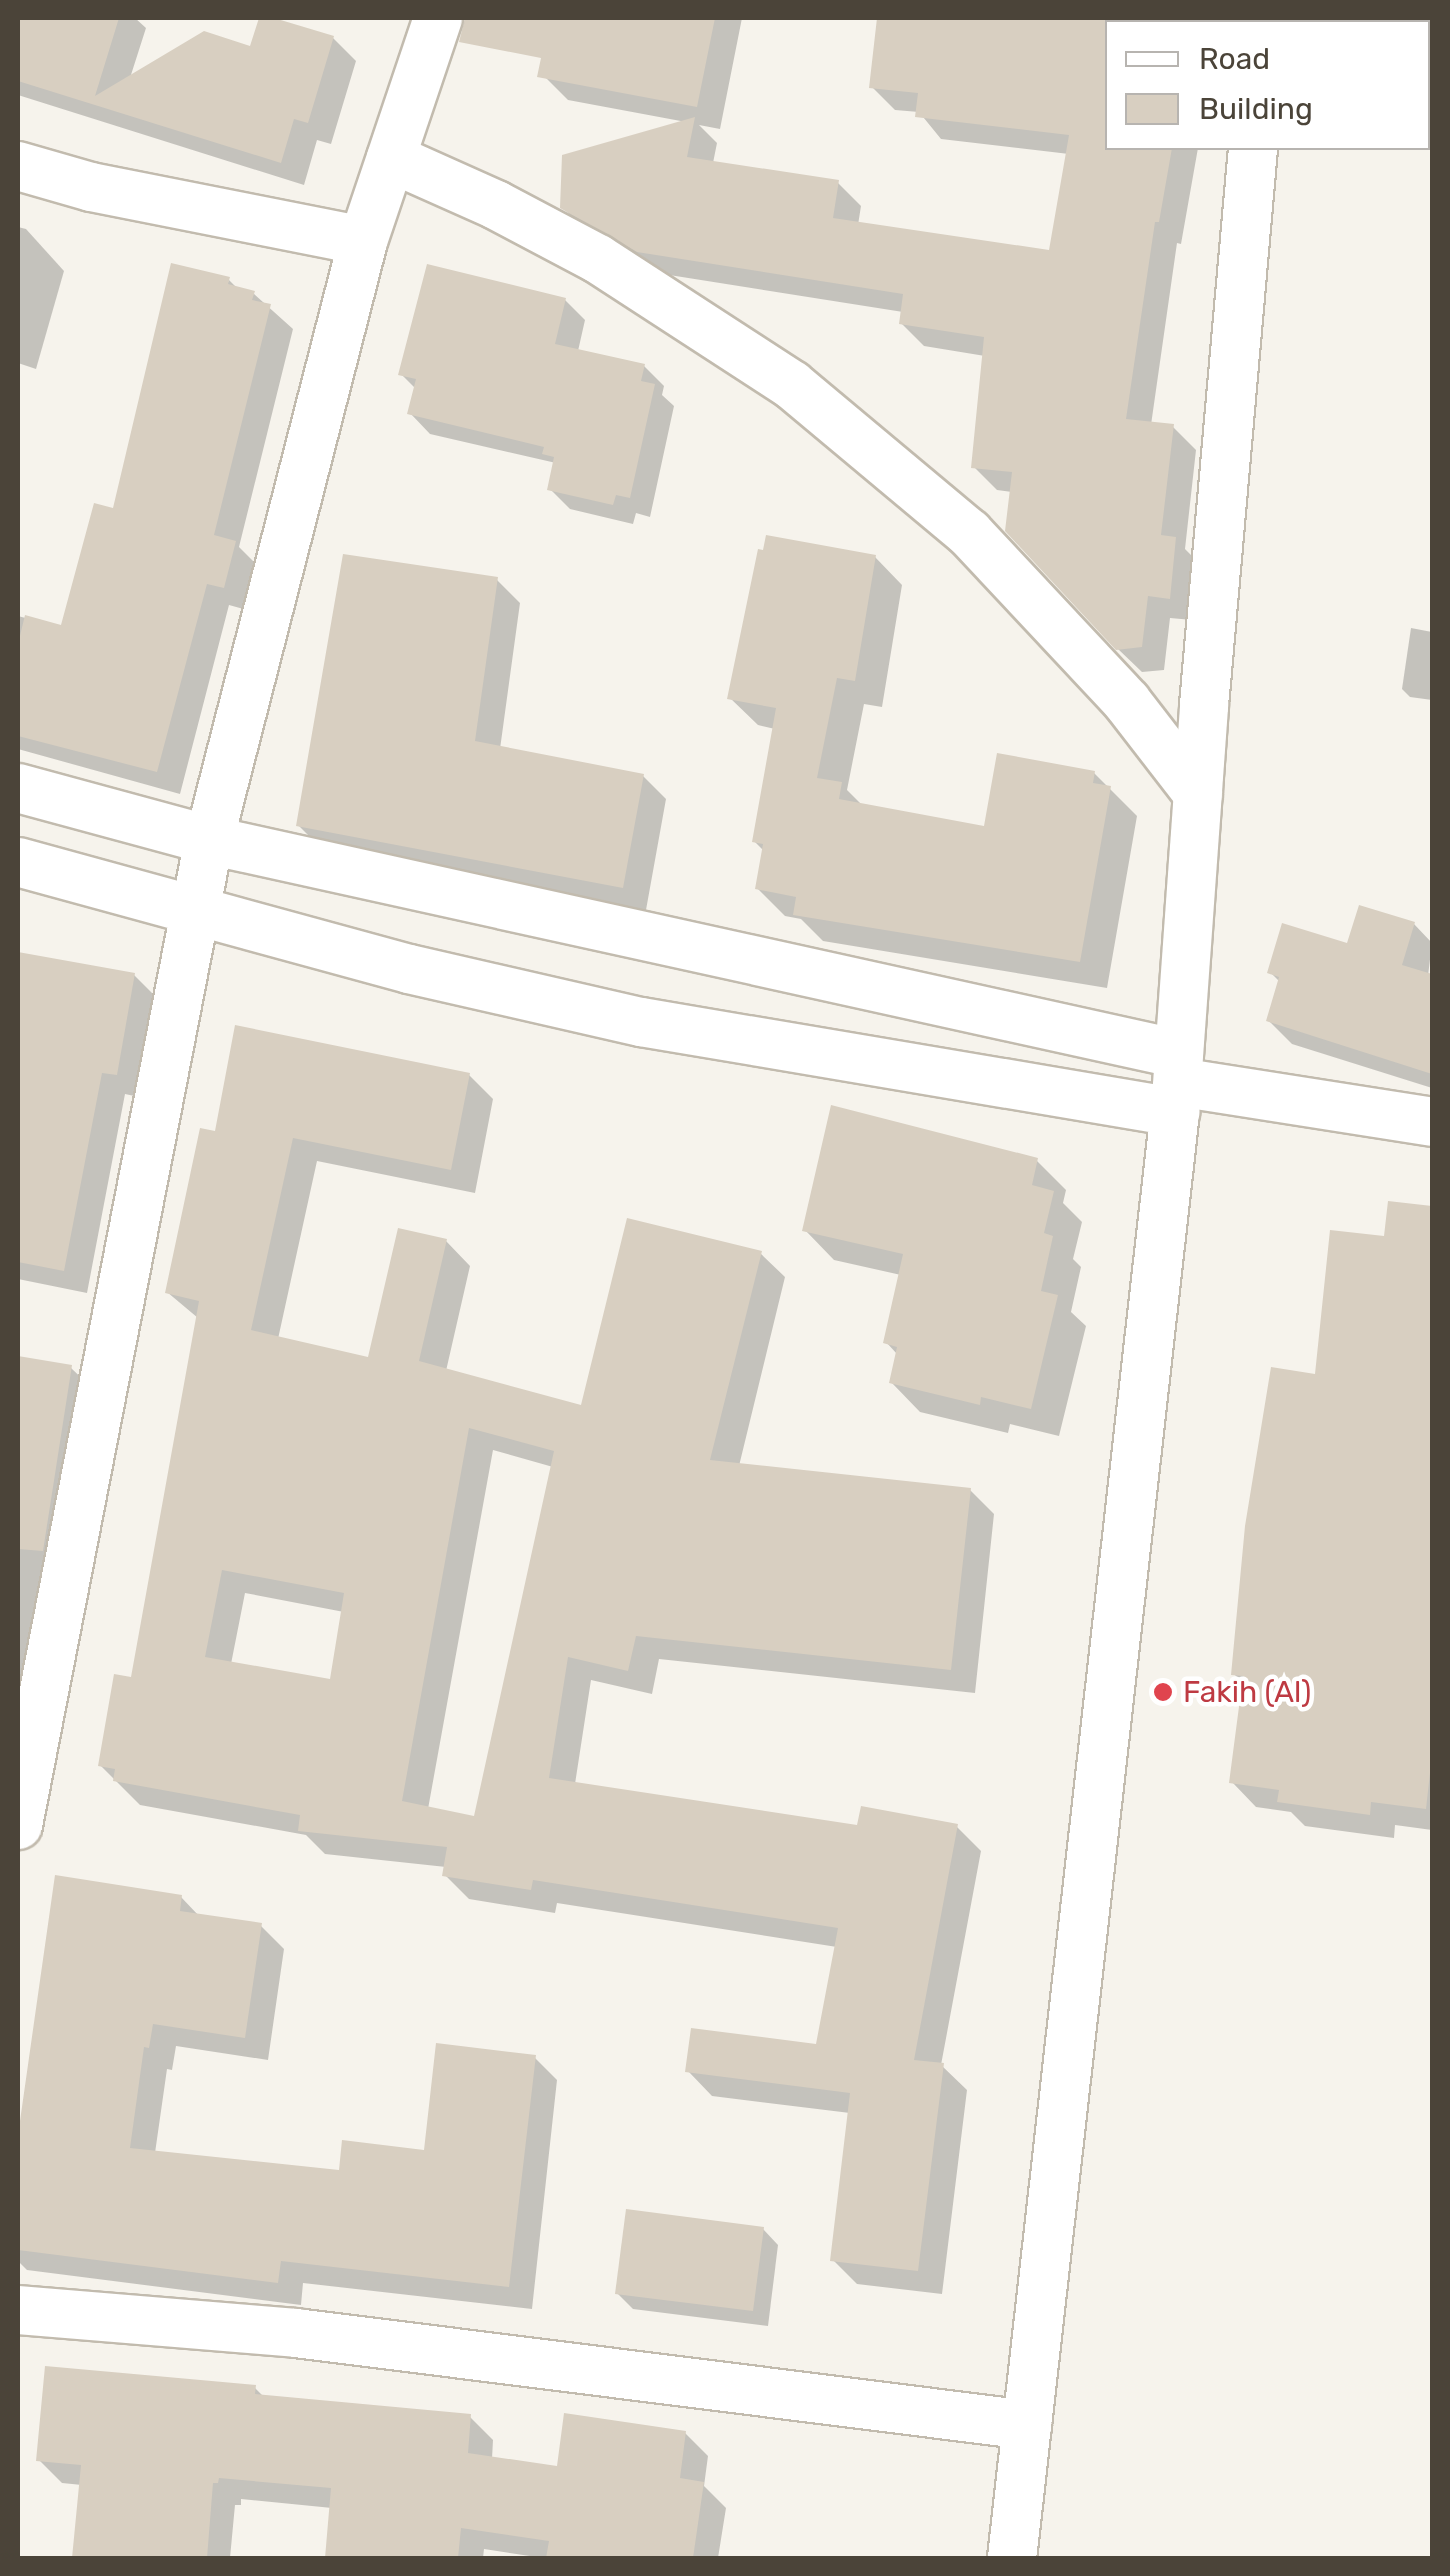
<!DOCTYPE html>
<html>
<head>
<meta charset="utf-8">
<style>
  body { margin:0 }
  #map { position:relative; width:1450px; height:2576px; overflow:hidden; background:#f6f3ec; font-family:Rubik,sans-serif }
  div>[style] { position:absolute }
  .shadow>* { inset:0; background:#0003 }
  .building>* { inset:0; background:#d8cfc1 }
  .roads { filter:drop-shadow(2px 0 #c2bbae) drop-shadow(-2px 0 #c2bbae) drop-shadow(0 2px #c2bbae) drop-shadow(0 -2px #c2bbae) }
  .minor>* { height:48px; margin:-24px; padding:0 24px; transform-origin:24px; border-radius:24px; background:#fff }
  .dots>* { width:28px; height:28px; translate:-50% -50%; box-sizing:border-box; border:5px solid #fff; border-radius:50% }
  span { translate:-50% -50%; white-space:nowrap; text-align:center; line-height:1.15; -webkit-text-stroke:9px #fff; paint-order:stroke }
  .health-label { font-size:30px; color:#be3a42 }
  .left { translate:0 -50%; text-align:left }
  .frame { position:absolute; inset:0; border:20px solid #4b4439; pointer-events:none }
  .legend { position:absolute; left:1105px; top:20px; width:325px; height:130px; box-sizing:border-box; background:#fff; border:2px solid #b7b4b0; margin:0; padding:12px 18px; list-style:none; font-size:30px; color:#4b4439 }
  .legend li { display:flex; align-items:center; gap:20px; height:50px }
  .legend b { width:50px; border:2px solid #b7b4b0 }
</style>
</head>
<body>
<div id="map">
  <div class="shadow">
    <div style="clip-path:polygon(18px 18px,135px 18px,146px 28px,130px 78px,252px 49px,262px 18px,333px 38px,356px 61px,331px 144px,317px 140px,304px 185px,18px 95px)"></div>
    <div style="clip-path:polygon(514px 18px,742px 18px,720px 129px,699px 125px,717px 143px,713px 163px,838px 183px,861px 206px,858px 225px,1051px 253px,1069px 154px,941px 139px,919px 112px,895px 110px,872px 87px,882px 18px,1221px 18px,1220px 22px,1108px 22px,1108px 148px,1198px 148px,1181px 244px,1177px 243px,1151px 425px,1173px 427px,1196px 450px,1185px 549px,1198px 562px,1192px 620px,1170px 618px,1164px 670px,1142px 672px,1118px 649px,1012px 492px,997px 490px,974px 467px,985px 356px,924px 346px,901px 323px,903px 312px,663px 274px,586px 230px,562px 207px,686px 122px,568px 100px,545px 77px,556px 42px,529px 33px)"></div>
    <div style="clip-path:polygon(18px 227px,26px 229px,64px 271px,36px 369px,18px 363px)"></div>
    <div style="clip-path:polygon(229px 280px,239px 290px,253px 293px,293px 329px,239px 547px,258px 566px,247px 610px,229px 605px,180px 794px,18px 749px,18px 616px,63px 628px,114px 511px)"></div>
    <div style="clip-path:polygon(565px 300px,585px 320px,578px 351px,644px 366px,664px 386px,662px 395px,674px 406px,650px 517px,636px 513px,633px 524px,570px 509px,550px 489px,556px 463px,430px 434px,410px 413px,416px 389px,401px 374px)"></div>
    <div style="clip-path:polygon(875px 557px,902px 585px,882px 707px,864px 704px,847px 790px,863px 806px,986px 829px,1094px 773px,1137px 816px,1107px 988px,823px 941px,801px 919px,785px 916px,757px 888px,764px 851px,755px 842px,775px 729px,758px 725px,730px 698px)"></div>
    <div style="clip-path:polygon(497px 580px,520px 603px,500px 749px,643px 776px,666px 799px,646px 910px,321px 848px,298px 825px)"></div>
    <div style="clip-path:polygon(1411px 628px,1432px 632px,1432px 700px,1410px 697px,1402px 689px)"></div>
    <div style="clip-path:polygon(1414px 924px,1432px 943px,1428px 976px,1432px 977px,1432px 1088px,1292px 1044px,1269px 1021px,1280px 982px,1270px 972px)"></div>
    <div style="clip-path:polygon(18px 954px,134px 975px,157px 998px,139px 1097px,125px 1094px,87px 1293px,18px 1279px)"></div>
    <div style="clip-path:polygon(evenodd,469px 1075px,493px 1099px,475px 1193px,317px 1161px,278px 1339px,370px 1360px,446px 1241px,470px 1266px,446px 1371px,583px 1408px,760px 1253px,785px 1277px,739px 1466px,970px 1490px,994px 1514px,975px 1693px,659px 1659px,652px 1694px,591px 1680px,575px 1784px,859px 1828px,957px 1827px,981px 1851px,941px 2065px,967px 2090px,942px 2294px,857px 2284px,833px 2260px,850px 2113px,712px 2096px,688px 2071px,818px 2047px,837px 1947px,557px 1903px,555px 1913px,469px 1899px,445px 1875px,446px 1867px,325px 1854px,306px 1835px,140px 1805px,100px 1765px,133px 1680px,198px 1318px,167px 1292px,217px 1134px,469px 1075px,493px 1450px,553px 1467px,476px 1818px,428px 1809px,493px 1450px,469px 1075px,245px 1593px,344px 1612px,332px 1682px,231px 1664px,245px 1593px)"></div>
    <div style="clip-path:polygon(1037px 1161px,1066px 1190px,1063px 1203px,1082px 1222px,1073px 1259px,1081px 1267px,1071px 1312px,1086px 1326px,1059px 1436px,1010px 1424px,1008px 1433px,920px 1412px,891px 1382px,897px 1354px,886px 1342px,901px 1275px,834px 1260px,805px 1230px)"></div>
    <div style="clip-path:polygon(1390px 1204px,1432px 1209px,1432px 1830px,1395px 1825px,1394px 1838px,1305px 1826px,1291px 1812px,1256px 1807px,1232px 1782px,1244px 1684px,1234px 1674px,1317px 1377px,1386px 1239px)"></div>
    <div style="clip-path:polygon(18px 1359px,70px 1367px,93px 1389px,18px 1765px)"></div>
    <div style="clip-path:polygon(57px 1878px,181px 1897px,200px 1917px,261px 1926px,284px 1949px,268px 2060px,176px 2046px,172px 2070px,167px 2069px,155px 2153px,341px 2173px,426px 2152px,534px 2057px,557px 2080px,532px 2309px,303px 2283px,301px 2305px,27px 2270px,18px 2261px,18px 2153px)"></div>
    <div style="clip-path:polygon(763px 2229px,778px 2245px,768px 2326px,633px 2309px,617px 2293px)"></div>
    <div style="clip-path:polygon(255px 2388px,264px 2397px,470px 2417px,493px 2440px,492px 2459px,559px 2468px,685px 2433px,708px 2456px,704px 2486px,726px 2508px,718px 2558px,543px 2558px,484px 2549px,483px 2558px,327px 2558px,332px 2508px,241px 2499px,241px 2505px,235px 2505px,230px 2558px,75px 2558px,82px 2485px,62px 2483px,39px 2460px)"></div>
  </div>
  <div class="building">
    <div style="clip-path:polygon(18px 18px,119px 18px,95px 96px,204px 31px,250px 46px,259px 18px,274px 18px,334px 36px,308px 123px,294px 119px,281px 163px,18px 81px)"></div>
    <div style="clip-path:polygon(465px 18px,715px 18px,697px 107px,537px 77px,541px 58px,459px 42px)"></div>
    <div style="clip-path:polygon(877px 18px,1108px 18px,1108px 148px,1172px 148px,1159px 222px,1155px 222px,1126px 419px,1174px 424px,1161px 535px,1176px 537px,1170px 599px,1148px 596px,1142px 647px,1116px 650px,1005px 531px,1012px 472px,971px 468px,984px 337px,899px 324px,903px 294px,637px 252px,560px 208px,562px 155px,695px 117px,687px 157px,839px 180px,833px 218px,1049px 250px,1069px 135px,915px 117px,918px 93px,869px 88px)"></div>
    <div style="clip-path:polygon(171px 263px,230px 277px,228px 284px,255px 291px,252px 300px,271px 304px,214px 535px,236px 541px,224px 588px,207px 584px,157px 772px,18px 736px,18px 644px,25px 615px,61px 625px,94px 503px,113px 508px)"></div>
    <div style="clip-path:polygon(427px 264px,566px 298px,555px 344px,645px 364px,641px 381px,655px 384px,630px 498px,616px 495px,613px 505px,547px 490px,554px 457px,542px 454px,544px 447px,407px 414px,416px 379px,398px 375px)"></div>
    <div style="clip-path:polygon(766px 535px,876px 555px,855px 681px,837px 678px,817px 778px,842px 782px,839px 799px,984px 826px,997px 753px,1095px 771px,1093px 783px,1111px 786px,1080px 962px,793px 915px,796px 897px,755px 889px,763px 844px,752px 842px,776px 708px,727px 699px,758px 549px,763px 550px)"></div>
    <div style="clip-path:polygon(343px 554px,498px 577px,475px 741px,644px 774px,623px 888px,296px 826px)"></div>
    <div style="clip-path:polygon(1359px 905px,1415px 922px,1402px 965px,1432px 974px,1432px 1074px,1266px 1021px,1279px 977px,1267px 973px,1282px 923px,1347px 943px)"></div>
    <div style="clip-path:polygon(18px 952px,135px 973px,117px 1075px,102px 1073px,64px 1271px,18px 1262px)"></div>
    <div style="clip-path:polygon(evenodd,235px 1025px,470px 1073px,451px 1170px,293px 1138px,251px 1330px,368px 1357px,398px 1228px,447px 1239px,419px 1361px,581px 1405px,627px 1218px,762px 1251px,710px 1460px,971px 1488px,951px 1670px,636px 1636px,628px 1671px,568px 1657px,549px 1778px,857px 1825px,861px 1806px,958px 1824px,914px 2060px,944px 2063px,918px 2271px,830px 2261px,850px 2093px,685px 2072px,691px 2028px,816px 2044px,838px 1928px,533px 1880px,531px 1890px,442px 1876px,447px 1847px,298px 1831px,300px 1815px,113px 1781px,115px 1769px,98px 1766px,114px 1674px,131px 1677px,199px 1301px,165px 1293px,200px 1128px,215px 1131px,235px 1025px,469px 1428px,554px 1451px,474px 1816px,402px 1801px,469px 1428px,235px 1025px,222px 1570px,344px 1593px,330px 1679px,205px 1657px,222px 1570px)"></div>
    <div style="clip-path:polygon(831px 1105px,1038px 1158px,1032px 1185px,1054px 1191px,1044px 1233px,1053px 1236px,1041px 1291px,1058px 1295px,1031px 1409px,981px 1397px,980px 1405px,889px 1383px,897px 1347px,883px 1343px,903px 1254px,802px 1231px)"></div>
    <div style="clip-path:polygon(1388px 1201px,1432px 1206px,1432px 1755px,1426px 1809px,1371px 1802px,1370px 1815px,1277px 1802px,1279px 1790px,1229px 1783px,1243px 1676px,1231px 1675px,1245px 1526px,1271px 1367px,1315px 1374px,1330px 1230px,1384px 1236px)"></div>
    <div style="clip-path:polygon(18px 1356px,72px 1365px,43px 1551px,18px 1549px)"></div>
    <div style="clip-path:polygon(55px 1875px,182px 1895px,180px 1911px,262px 1923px,245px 2038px,153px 2024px,149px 2048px,144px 2047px,130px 2148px,339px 2170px,342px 2140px,424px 2150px,436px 2043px,536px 2055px,509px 2287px,281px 2261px,278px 2283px,18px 2250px,18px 2135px)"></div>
    <div style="clip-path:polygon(626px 2209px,764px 2227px,753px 2311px,615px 2294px)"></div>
    <div style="clip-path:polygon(45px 2366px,256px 2385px,255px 2394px,471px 2414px,468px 2453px,557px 2466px,564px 2413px,686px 2431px,680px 2478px,704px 2482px,693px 2558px,546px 2558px,549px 2541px,461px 2528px,458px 2558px,325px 2558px,331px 2488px,219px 2478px,218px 2483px,213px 2483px,207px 2558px,72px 2558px,81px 2465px,36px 2461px)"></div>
  </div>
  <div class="roads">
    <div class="minor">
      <div style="left:1264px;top:22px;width:4px;rotate:-76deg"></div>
      <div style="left:391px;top:158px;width:115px;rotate:24.1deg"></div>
      <div style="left:496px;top:205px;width:115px;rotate:27.9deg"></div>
      <div style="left:598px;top:259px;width:231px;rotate:33deg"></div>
      <div style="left:792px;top:385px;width:231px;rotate:39.9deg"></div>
      <div style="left:969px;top:533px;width:231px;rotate:46.9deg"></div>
      <div style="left:1127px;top:702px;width:116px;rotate:52.3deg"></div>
      <div style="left:18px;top:166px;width:76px;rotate:16deg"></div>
      <div style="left:91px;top:187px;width:277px;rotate:11.2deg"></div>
      <div style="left:18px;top:788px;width:198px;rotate:15.2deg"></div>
      <div style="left:209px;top:840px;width:993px;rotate:12.44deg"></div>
      <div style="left:18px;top:862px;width:405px;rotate:15.3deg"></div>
      <div style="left:409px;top:969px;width:238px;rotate:12.9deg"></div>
      <div style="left:641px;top:1022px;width:542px;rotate:9.57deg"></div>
      <div style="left:1178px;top:1082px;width:257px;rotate:8.9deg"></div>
      <div style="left:18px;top:1825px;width:1003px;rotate:-79.03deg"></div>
      <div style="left:209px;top:840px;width:618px;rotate:-75.58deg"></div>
      <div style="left:363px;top:241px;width:235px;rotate:-71.4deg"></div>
      <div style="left:18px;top:2310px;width:279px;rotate:4.7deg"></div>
      <div style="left:296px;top:2333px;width:737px;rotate:7.17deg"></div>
      <div style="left:1012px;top:2558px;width:1455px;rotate:-83.57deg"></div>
      <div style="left:1175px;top:1112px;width:408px;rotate:-85.9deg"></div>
      <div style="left:1204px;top:705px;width:559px;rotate:-84.97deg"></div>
    </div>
  </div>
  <div class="dots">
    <div style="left:1163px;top:1692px;background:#e0444e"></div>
  </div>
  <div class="health-label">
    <span class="left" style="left:1183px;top:1692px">Fakih (Al)</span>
  </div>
  <div class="frame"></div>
  <ul class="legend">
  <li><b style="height:12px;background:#fff"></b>Road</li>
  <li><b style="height:28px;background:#d8cfc1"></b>Building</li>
  </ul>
</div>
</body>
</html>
